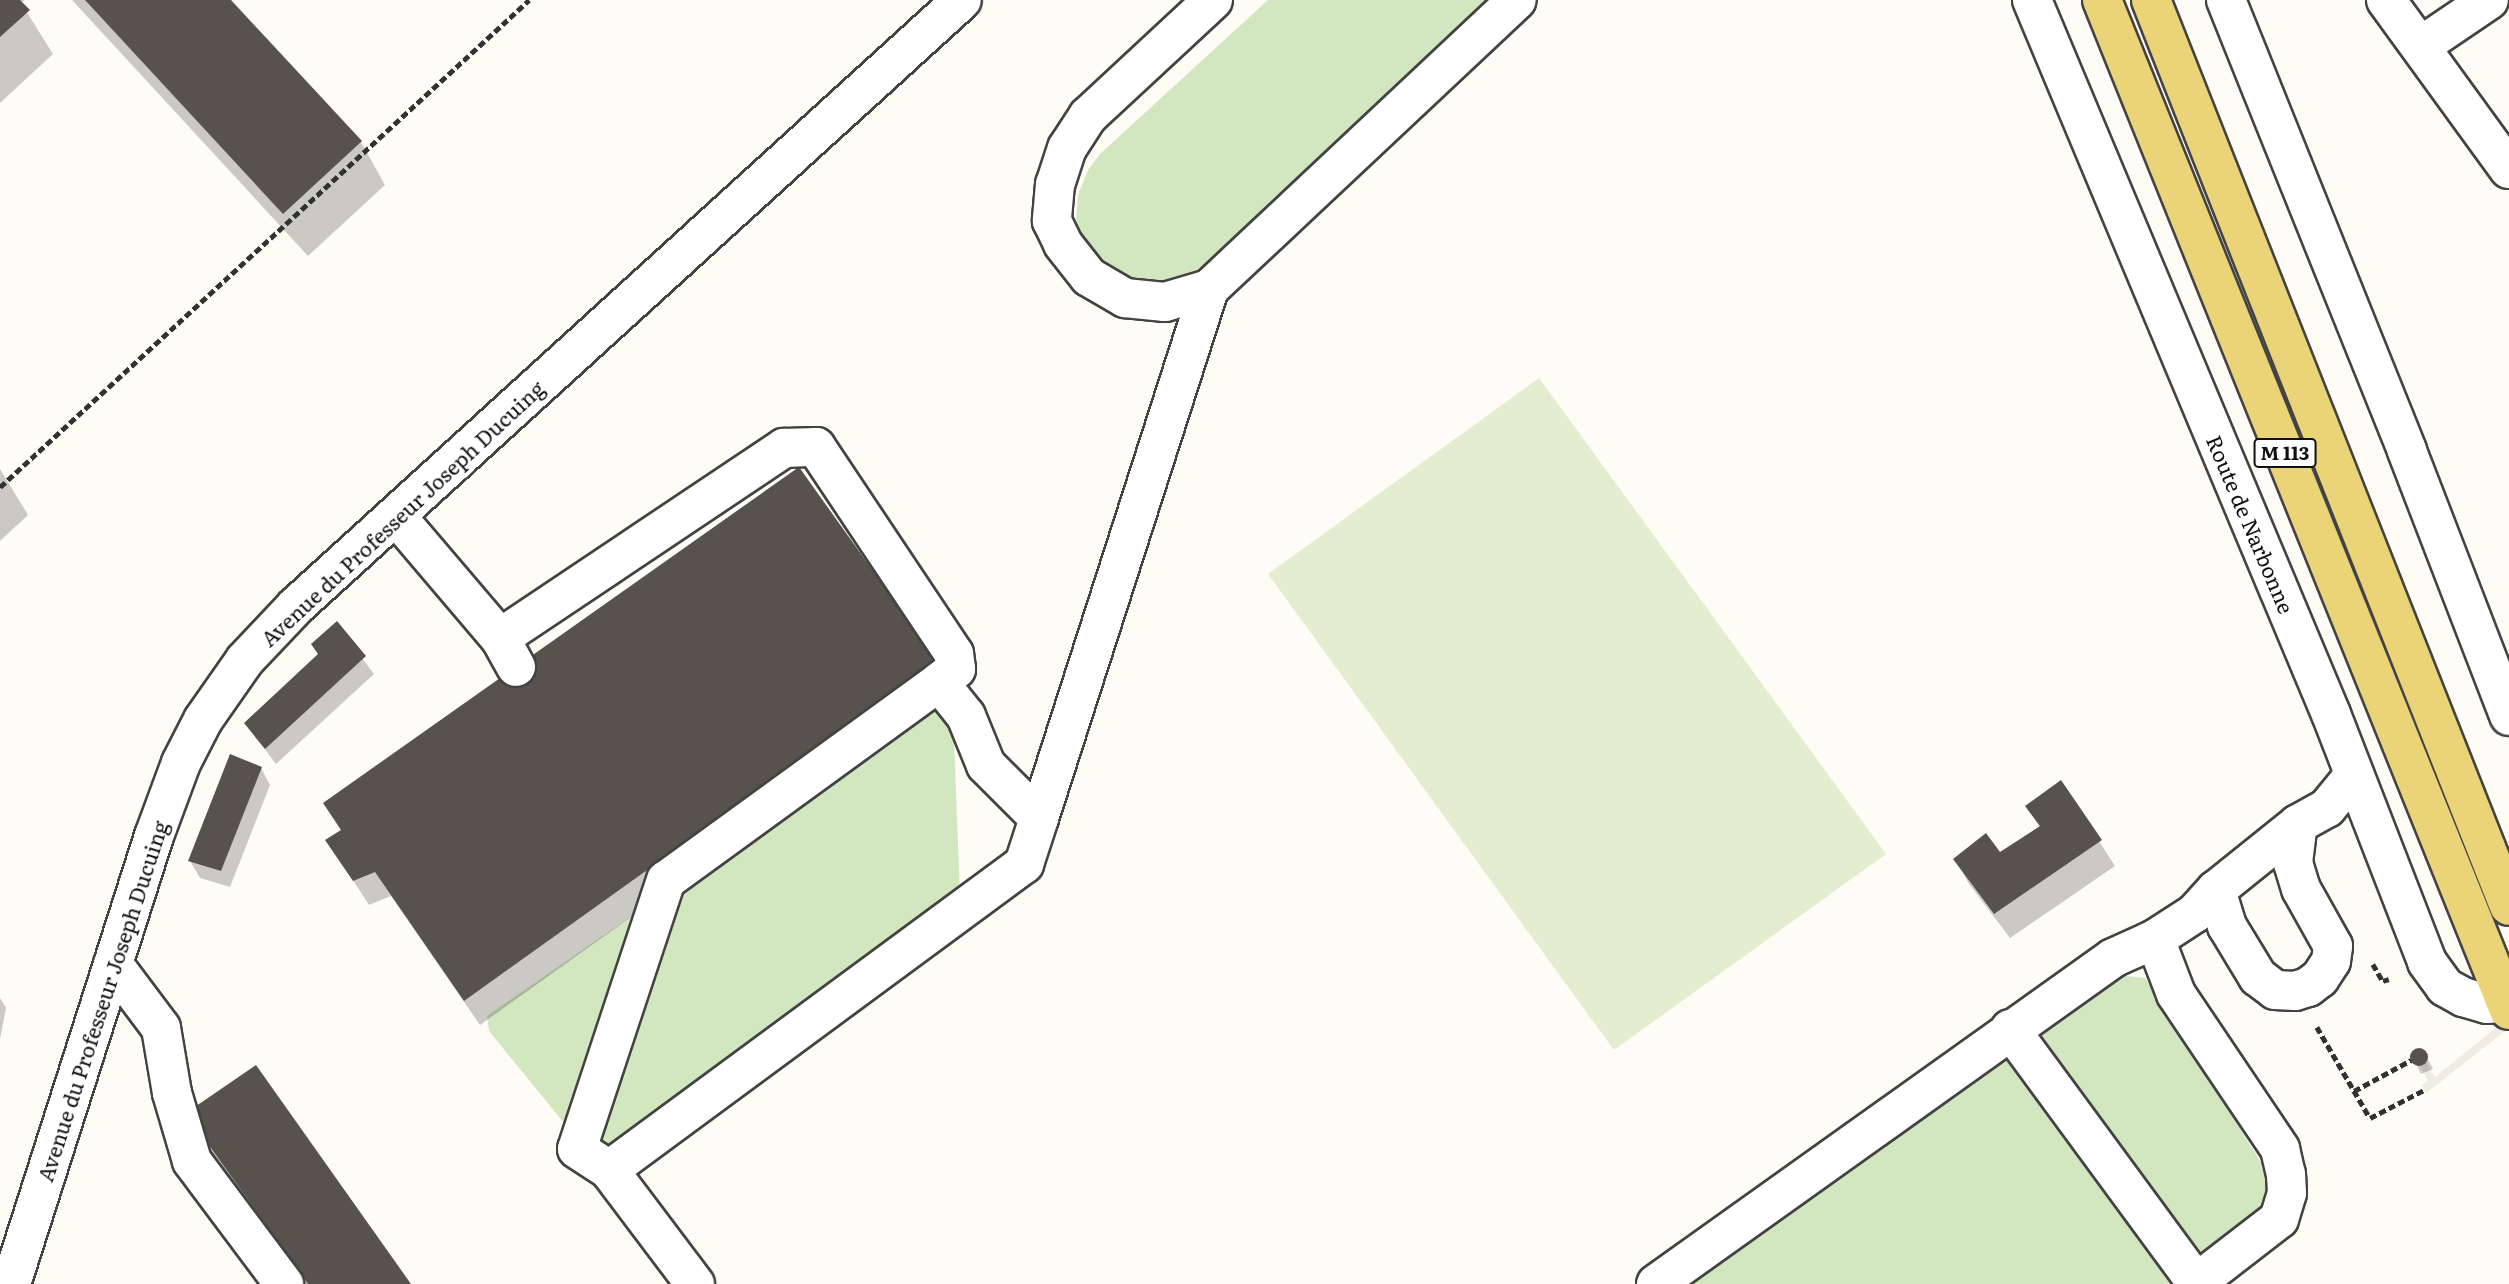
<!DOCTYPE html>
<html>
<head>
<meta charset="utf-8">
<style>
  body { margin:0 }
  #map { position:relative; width:2509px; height:1284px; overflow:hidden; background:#fefcf4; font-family:Literata,serif }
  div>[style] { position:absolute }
  .green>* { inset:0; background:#d2e6c0 }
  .pitch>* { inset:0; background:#e3eed1 }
  .plaza>* { inset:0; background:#efece2 }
  .shadow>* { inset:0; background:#0003 }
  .building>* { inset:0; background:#58524d }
  .round { border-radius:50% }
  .path>* { height:4.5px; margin-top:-2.25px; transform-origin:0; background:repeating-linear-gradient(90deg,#323232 0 7px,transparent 0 10.5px) }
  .roads { filter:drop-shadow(2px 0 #434343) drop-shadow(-2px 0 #434343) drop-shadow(0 2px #434343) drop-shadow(0 -2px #434343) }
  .minor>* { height:38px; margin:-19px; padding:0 19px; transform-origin:19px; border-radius:19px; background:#fff }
  .major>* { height:38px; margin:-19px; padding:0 19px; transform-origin:19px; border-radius:19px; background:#ebd377 }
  span { translate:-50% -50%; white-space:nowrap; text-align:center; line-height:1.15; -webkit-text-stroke:7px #fff; paint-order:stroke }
  .shield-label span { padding:2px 5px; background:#fff; border:2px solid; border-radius:5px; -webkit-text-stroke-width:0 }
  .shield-label { font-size:19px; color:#101010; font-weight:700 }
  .street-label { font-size:21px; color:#101010 }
</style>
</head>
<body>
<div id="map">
  <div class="green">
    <div style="clip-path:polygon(1268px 0,1491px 0,1204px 265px,1176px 282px,1140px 285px,1116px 278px,1086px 247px,1076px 219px,1078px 195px,1088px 170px,1100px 154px)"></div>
    <div style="clip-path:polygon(952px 689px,960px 895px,603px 1152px,594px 1141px,682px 879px)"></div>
    <div style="clip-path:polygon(649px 904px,573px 1134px,489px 1031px,487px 1016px)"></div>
    <div style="clip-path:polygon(2118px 975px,2145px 978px,2267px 1172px,2266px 1205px,2197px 1259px,2034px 1036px)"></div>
    <div style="clip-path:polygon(2013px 1048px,2177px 1278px,2168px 1284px,1680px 1284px)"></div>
  </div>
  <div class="pitch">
    <div style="clip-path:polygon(1539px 378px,1886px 854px,1614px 1050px,1268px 574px)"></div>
  </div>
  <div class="plaza">
    <div style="clip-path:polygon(2509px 1017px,2509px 1028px,2426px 1093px,2422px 1085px,2428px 1081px,2420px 1065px,2426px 1062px,2435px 1077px)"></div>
  </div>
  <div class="shadow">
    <div style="clip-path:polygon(0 0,25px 0,21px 3px,53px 54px,0 103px)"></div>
    <div style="clip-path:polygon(72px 0,230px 0,361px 142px,385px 185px,308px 256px)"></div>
    <div style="clip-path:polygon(0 469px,28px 515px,0 541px)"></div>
    <div style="clip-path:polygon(336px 623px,374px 674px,276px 764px,246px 724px,319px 656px)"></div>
    <div style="clip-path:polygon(951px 688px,480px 1025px,391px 896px,369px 905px,327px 840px,342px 831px)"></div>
    <div style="clip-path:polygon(261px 768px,270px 785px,230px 887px,200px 878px,190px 861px)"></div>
    <div style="clip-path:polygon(2061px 782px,2115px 866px,2010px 938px,1969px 884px,1955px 859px,2000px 855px,2040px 828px,2027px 807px)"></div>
    <div style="clip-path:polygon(0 998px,6px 1008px,0 1039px)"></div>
    <div style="clip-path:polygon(2422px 1048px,2433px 1069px,2421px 1074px,2411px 1053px)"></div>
    <div style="clip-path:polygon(188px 1114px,408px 1284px,306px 1284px,207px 1146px)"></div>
  </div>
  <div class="building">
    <div style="clip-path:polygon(0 0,20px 0,30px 10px,0 37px)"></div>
    <div style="clip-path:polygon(85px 0,231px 0,362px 141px,283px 214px)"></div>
    <div style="clip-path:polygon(799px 467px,938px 662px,464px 1001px,375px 872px,353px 881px,325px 840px,341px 830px,323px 803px)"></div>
    <div style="clip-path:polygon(337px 621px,366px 656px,265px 749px,244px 723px,318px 654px,311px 644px)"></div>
    <div style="clip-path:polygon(230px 754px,262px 767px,221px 871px,188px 861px)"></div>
    <div style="clip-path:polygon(2061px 780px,2102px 840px,1994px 914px,1953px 859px,1986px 833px,2000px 852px,2040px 826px,2025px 806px)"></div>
    <div class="round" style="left:2410px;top:1048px;width:18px;height:18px"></div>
    <div style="clip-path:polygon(256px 1065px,411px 1284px,308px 1284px,186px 1113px)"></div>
  </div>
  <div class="path">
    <div style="left:0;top:487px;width:719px;rotate:-42.63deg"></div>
    <div style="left:2373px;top:964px;width:20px;rotate:60deg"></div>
    <div style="left:2383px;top:981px;width:6px;rotate:-18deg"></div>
    <div style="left:2317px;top:1027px;width:105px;rotate:59.8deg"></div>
    <div style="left:2370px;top:1118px;width:61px;rotate:-27.4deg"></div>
    <div style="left:2354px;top:1091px;width:65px;rotate:-28.5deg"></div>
  </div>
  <div class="roads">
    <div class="minor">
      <div style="left:1213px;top:0;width:171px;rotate:137.1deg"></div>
      <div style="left:1088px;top:116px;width:38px;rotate:123deg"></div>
      <div style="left:1067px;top:148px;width:38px;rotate:108deg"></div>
      <div style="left:1055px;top:184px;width:37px;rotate:95deg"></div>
      <div style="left:1052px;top:221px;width:25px;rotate:64deg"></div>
      <div style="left:1063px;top:244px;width:42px;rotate:51.8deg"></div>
      <div style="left:1089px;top:277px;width:42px;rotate:30.3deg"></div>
      <div style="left:1125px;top:298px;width:40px;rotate:5.7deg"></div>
      <div style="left:1165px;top:302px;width:46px;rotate:-16.5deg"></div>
      <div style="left:1209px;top:289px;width:422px;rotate:-43.2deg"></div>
      <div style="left:2032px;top:0;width:774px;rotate:67.28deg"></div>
      <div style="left:2331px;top:714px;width:266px;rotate:68.8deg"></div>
      <div style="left:2427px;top:962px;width:31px;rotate:54deg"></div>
      <div style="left:2445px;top:987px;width:21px;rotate:29deg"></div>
      <div style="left:2463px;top:997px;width:25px;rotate:16deg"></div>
      <div style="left:2487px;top:1004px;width:22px;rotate:-5deg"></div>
      <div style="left:2226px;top:0;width:486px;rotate:68.1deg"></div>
      <div style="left:2407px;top:451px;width:284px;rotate:68.9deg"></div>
      <div style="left:2386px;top:0;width:209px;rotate:54deg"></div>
      <div style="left:2421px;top:46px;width:82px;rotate:-34.1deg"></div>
      <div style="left:396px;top:516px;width:160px;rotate:49.6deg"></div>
      <div style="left:500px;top:638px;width:33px;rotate:61deg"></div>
      <div style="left:500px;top:638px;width:342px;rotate:-33.8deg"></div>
      <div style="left:784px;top:448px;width:32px;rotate:-2deg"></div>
      <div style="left:816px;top:447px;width:249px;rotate:56.3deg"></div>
      <div style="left:954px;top:654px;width:15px;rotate:82deg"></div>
      <div style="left:956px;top:669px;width:21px;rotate:143deg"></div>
      <div style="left:1039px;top:818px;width:75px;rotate:-135deg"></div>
      <div style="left:986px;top:765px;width:53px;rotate:-112.2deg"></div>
      <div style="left:966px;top:716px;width:43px;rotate:-128.5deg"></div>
      <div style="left:939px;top:682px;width:337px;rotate:144deg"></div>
      <div style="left:666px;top:880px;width:283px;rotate:108.3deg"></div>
      <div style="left:577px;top:1149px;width:38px;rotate:33deg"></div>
      <div style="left:609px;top:1170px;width:516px;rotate:-36.4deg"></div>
      <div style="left:1024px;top:864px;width:48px;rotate:-71.9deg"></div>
      <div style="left:1039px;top:818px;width:556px;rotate:-72.18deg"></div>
      <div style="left:2216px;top:890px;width:38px;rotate:73deg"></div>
      <div style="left:2227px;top:926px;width:60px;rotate:58.7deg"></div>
      <div style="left:2258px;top:977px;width:21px;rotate:37deg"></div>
      <div style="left:2275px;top:990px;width:20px;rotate:3deg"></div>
      <div style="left:2295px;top:991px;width:14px;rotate:-17deg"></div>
      <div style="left:2308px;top:987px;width:15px;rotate:-37deg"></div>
      <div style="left:2320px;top:978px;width:20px;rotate:-57deg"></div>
      <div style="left:2331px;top:961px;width:15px;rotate:-82deg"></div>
      <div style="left:2333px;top:946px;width:65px;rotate:-119.3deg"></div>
      <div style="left:2301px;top:889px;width:27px;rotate:-107deg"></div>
      <div style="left:2293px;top:863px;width:39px;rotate:-83deg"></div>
      <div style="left:2155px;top:939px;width:59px;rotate:69.1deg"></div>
      <div style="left:2176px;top:994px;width:187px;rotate:56.1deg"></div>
      <div style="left:2280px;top:1149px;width:26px;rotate:77deg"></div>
      <div style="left:2286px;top:1174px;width:19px;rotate:87deg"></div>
      <div style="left:2287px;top:1193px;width:27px;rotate:107deg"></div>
      <div style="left:2279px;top:1219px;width:106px;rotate:142.3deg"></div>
      <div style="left:113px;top:964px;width:80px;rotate:53.1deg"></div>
      <div style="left:161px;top:1028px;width:66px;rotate:80.4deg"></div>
      <div style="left:172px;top:1093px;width:71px;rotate:73.6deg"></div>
      <div style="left:192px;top:1161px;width:154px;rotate:53.2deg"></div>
      <div style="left:2010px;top:1029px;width:316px;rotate:53.7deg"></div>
      <div style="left:609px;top:1170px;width:143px;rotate:53deg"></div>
      <div style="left:11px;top:1284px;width:470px;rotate:-72.3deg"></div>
      <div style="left:154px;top:836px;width:78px;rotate:-69.7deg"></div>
      <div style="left:181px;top:763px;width:48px;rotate:-62.9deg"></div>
      <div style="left:203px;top:720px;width:73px;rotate:-55deg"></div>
      <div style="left:245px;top:660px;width:74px;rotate:-46.6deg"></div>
      <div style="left:296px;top:606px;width:900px;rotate:-42.3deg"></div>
      <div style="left:1656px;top:1284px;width:561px;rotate:-35.5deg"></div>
      <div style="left:2113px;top:958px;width:46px;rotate:-24.3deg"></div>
      <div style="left:2155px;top:939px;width:48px;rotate:-33deg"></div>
      <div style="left:2195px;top:913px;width:31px;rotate:-48deg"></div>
      <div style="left:2216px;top:890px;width:105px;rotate:-38.8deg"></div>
      <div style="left:2298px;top:824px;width:33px;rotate:-29deg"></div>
      <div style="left:2327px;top:808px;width:43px;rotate:-50.7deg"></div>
    </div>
    <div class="major">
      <div style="left:2102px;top:0;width:1089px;rotate:68.05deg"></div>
      <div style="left:2151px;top:0;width:974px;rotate:68.44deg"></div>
    </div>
  </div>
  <div class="shield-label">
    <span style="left:2285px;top:453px">M 113</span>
  </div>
  <div class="street-label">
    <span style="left:402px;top:513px;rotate:-43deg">Avenue du Professeur Joseph Ducuing</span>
    <span style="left:2251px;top:524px;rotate:67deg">Route de Narbonne</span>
    <span style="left:102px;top:1001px;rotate:-72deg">Avenue du Professeur Joseph Ducuing</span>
  </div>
</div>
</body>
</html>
